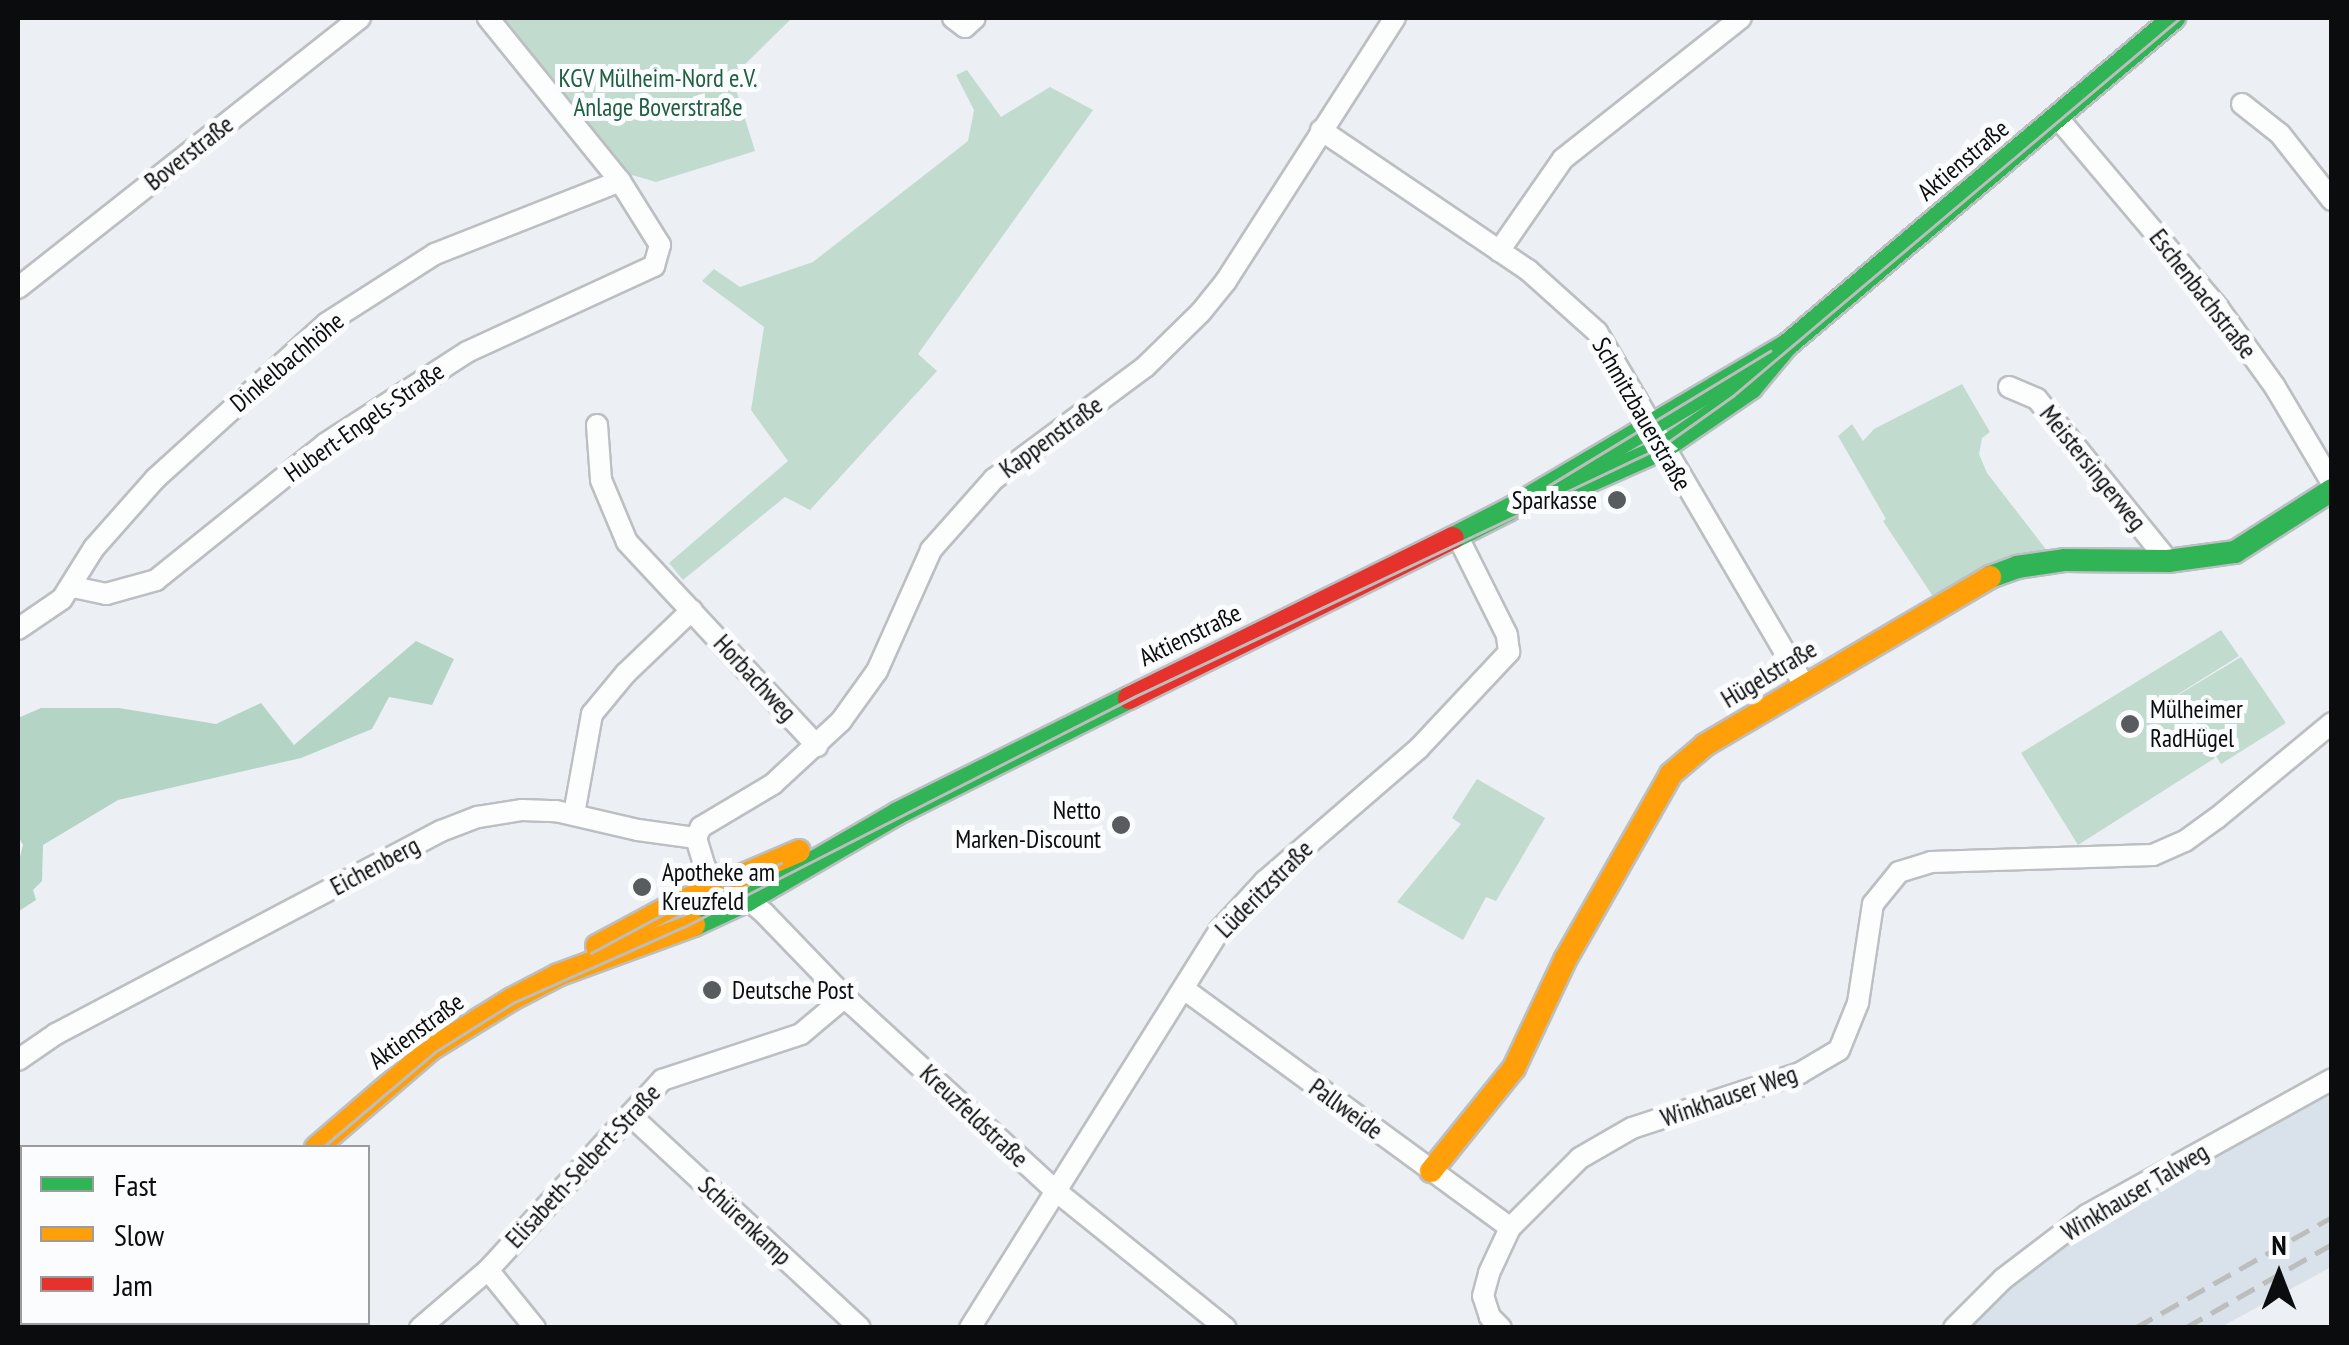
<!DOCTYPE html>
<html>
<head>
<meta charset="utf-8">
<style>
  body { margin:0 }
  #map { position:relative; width:2349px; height:1345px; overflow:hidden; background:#ecf0f4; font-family:"PT Sans Narrow",sans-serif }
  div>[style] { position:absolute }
  .built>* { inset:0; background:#d9e1ea }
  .green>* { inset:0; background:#c1dbcf }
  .forest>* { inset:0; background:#b4d4c5 }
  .roads { filter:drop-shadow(2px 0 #bcbfc2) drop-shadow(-2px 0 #bcbfc2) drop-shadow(0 2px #bcbfc2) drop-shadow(0 -2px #bcbfc2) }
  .street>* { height:20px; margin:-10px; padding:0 10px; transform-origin:10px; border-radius:10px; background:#fcfdfd }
  .fast>* { height:22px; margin:-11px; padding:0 11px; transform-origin:11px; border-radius:11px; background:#30b455 }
  .slow>* { height:22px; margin:-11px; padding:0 11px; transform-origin:11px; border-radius:11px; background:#ff9f0a }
  .jam>* { height:22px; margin:-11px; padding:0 11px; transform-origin:11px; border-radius:11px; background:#e5322d }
  .tram>* { height:2.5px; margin:-1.25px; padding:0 1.25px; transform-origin:1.25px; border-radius:1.25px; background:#bcbebe }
  .rail>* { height:5px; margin-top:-2.5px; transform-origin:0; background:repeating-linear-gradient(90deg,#bcbebe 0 20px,transparent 0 30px) }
  .dots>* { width:28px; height:28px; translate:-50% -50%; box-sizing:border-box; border:5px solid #fbfcfe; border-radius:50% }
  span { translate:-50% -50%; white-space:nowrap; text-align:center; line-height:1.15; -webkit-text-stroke:10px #fbfcfe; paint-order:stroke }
  .park-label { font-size:25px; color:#1e5e41 }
  .street-label { font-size:25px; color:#0a0c0e }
  .poi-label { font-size:25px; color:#0a0c0e }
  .right { translate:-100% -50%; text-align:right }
  .left { translate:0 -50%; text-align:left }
  .frame { position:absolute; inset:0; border:20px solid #0a0c0e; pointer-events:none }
  .legend { position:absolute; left:20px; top:1145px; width:350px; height:180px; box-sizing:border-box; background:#fbfcfe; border:2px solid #9b9c9e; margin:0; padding:12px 18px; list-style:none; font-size:30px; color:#0a0c0e }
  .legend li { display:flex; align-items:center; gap:20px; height:50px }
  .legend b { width:50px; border:2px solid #9b9c9e }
  .north { position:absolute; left:2229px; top:1225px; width:100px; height:100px; -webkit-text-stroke:8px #fbfcfe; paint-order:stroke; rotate:0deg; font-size:28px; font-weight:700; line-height:40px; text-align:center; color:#0a0c0e }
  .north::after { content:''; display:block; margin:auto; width:35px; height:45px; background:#0a0c0e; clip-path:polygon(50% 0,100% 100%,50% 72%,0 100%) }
</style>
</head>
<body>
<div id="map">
  <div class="built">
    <div style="clip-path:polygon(2331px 1088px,2331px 1267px,2221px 1327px,1964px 1328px,2025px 1271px,2094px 1219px)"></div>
  </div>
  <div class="green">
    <div style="clip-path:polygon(501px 18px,792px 18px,732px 77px,755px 151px,656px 182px,625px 173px)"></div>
    <div style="clip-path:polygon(967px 70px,1001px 117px,1050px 87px,1093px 110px,918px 354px,937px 371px,810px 510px,785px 497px,683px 580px,669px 563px,788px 461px,751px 410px,764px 327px,702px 281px,714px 269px,740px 287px,813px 262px,968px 141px,974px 110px,956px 75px)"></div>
    <div style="clip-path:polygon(1962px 384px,1990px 432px,1982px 438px,1979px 454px,1987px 473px,2048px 552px,1932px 595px,1883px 521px,1886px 519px,1838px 436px,1852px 424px,1863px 441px,1874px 429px)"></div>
    <div style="clip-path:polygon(2221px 630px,2239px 656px,2175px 696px,2215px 758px,2078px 845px,2021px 753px)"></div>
    <div style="clip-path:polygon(2241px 657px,2286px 723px,2221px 764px,2178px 695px)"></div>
    <div style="clip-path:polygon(1477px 779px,1545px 818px,1496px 901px,1486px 897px,1463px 940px,1397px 902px,1461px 824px,1452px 818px)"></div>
  </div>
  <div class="forest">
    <div style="clip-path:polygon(416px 641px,454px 659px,432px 705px,389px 697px,372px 729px,301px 758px,118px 800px,43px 845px,42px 881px,33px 890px,36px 900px,19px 911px,18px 923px,18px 865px,23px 845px,18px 836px,18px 718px,41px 708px,119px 708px,216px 724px,261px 703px,294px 745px)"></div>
  </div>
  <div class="roads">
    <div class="street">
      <div style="left:953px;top:18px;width:15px;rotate:37deg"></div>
      <div style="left:965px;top:27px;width:13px;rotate:-42deg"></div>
      <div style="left:2242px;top:104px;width:48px;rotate:38.3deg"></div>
      <div style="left:2280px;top:134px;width:84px;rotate:51.8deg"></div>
      <div style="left:2057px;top:117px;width:251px;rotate:49.8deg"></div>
      <div style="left:2219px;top:309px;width:96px;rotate:54.3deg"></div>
      <div style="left:2275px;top:387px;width:112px;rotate:59.3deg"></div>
      <div style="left:1321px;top:130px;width:250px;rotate:34.1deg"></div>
      <div style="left:1528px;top:270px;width:93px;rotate:41.9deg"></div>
      <div style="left:1597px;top:332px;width:409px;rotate:59.6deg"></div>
      <div style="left:1499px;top:251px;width:112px;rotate:-55.2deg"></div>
      <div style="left:1563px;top:159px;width:227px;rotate:-38.4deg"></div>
      <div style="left:18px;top:288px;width:436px;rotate:-38.3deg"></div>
      <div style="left:2009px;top:387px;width:30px;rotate:23deg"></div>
      <div style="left:2037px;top:399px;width:208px;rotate:51deg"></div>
      <div style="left:597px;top:425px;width:55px;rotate:85.8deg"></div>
      <div style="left:601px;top:480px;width:67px;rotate:67.2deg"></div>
      <div style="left:627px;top:542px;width:279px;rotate:47deg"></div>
      <div style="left:73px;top:587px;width:34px;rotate:12deg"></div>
      <div style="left:106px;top:594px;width:52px;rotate:-15.6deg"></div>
      <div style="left:156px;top:580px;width:217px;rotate:-38.8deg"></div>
      <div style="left:325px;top:444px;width:169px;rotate:-32.9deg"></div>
      <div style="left:467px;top:352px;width:206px;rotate:-24.7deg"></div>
      <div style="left:654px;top:266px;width:22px;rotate:-74deg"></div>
      <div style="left:660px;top:245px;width:75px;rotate:-122deg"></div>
      <div style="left:620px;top:181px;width:210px;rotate:-129deg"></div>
      <div style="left:18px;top:629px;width:53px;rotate:-34.3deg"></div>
      <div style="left:62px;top:599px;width:60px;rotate:-57.9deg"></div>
      <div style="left:94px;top:548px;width:92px;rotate:-48.5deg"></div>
      <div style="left:155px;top:479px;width:232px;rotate:-42.2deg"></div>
      <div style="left:327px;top:323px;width:128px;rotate:-32.6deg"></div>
      <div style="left:435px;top:254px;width:199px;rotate:-21.5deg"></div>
      <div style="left:574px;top:814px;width:102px;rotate:-79.8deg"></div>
      <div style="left:592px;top:714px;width:53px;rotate:-50.3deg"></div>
      <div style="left:626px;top:673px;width:91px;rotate:-43.7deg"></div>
      <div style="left:696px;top:838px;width:12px;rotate:-66deg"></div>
      <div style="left:701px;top:827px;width:84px;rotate:-30.8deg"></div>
      <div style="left:773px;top:784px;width:93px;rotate:-42.8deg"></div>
      <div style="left:841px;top:721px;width:62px;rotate:-54.2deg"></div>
      <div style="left:877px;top:671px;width:133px;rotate:-65.9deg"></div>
      <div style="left:931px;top:550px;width:95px;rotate:-48.4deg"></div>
      <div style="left:994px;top:479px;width:188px;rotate:-36.6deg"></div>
      <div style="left:1145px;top:367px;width:78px;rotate:-44.5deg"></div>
      <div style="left:1201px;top:312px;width:40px;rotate:-51deg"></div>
      <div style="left:1226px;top:281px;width:313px;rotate:-57.3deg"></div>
      <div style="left:696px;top:838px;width:31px;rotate:73deg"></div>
      <div style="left:705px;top:868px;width:27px;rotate:48deg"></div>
      <div style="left:723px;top:888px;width:24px;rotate:22deg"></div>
      <div style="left:745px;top:897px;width:26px;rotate:40deg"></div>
      <div style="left:765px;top:914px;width:127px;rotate:46deg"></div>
      <div style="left:853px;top:1005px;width:275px;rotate:42.5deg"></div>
      <div style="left:1056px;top:1191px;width:218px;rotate:38.9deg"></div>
      <div style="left:1184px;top:989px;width:404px;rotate:36.2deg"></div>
      <div style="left:18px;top:1060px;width:46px;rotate:-34.4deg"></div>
      <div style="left:56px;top:1034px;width:435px;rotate:-27.8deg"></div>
      <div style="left:441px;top:831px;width:40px;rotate:-21deg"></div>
      <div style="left:478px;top:817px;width:45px;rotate:-9deg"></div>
      <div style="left:522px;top:810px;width:34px;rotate:2deg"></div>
      <div style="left:556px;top:811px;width:84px;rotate:13deg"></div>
      <div style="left:638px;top:830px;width:59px;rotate:7.9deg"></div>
      <div style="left:630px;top:1115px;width:313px;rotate:42.8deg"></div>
      <div style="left:488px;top:1270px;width:75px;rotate:51deg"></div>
      <div style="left:288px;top:1322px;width:8px;rotate:50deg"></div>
      <div style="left:199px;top:1328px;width:9px;rotate:-41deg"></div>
      <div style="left:420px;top:1328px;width:89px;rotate:-40.5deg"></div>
      <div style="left:488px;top:1270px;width:258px;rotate:-47.5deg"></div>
      <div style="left:662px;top:1080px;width:146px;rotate:-18.3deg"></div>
      <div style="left:801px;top:1034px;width:57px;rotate:-40.1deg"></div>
      <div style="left:970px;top:1328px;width:469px;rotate:-57.9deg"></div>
      <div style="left:1219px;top:931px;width:68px;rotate:-47.4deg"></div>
      <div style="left:1265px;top:881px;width:203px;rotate:-40.8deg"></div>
      <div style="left:1419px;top:748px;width:132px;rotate:-46.8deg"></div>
      <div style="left:1509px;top:652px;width:17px;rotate:-97deg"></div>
      <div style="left:1507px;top:635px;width:112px;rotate:-116.6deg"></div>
      <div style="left:1501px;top:1328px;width:16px;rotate:-135deg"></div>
      <div style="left:1490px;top:1317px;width:22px;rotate:-108deg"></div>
      <div style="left:1483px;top:1296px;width:24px;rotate:-75deg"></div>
      <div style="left:1489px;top:1273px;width:50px;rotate:-65deg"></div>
      <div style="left:1510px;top:1228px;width:99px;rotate:-45deg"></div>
      <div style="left:1580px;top:1158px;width:60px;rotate:-30deg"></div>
      <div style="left:1632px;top:1128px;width:177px;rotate:-18.1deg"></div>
      <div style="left:1800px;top:1073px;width:45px;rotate:-30.5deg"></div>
      <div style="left:1839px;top:1050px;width:51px;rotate:-68deg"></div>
      <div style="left:1858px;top:1003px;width:100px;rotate:-81.4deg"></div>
      <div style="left:1873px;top:904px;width:41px;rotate:-50.9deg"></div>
      <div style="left:1899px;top:872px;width:34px;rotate:-17deg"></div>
      <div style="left:1931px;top:862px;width:222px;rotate:-1.8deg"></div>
      <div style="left:2153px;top:855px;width:35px;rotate:-24deg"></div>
      <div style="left:2185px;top:841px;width:39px;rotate:-36deg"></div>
      <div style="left:2217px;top:818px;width:149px;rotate:-39.6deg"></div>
      <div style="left:1954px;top:1328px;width:69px;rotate:-45deg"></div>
      <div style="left:2003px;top:1279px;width:106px;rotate:-37.3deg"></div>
      <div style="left:2087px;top:1215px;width:280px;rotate:-29deg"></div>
    </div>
    <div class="fast">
      <div style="left:1556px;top:496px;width:116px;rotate:-23.9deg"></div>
      <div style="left:1662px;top:449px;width:108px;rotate:-34.4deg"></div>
      <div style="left:1751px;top:388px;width:56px;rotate:-50.1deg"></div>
      <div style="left:1787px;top:345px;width:507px;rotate:-40.2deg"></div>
      <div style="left:1453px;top:538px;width:62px;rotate:-27deg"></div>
      <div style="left:1508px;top:510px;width:324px;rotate:-30.6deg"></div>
      <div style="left:1990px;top:577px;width:29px;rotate:-20deg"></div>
      <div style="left:2017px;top:567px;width:49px;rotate:-8.3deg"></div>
      <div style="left:2065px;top:560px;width:103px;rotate:0.6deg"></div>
      <div style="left:2168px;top:561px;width:68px;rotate:-7.7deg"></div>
      <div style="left:2235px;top:552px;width:115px;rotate:-32.6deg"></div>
      <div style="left:694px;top:925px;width:60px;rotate:-24.8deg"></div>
      <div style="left:748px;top:900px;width:173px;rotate:-30.1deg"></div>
      <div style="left:898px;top:813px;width:258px;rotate:-26.5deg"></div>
      <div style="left:111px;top:1328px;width:8px;rotate:-45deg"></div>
    </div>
    <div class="slow">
      <div style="left:597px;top:946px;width:86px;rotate:-28.3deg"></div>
      <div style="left:673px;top:905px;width:137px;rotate:-23.2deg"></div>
      <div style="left:316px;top:1148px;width:152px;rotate:-40.7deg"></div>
      <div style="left:431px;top:1049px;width:95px;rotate:-31.7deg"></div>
      <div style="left:512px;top:999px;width:52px;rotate:-27.6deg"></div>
      <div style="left:558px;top:975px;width:145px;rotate:-20.2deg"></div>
      <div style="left:1431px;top:1171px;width:132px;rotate:-51.1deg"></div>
      <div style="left:1514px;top:1068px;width:119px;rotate:-64.7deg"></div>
      <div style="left:1565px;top:960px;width:214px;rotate:-60.3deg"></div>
      <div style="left:1671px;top:774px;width:45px;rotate:-40.5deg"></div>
      <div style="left:1705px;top:745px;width:331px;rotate:-30.5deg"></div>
    </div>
    <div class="jam">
      <div style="left:1129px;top:698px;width:361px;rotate:-26.3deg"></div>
    </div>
  </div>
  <div class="tram">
    <div style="left:1548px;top:486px;width:260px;rotate:-31.3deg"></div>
    <div style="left:591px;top:953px;width:95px;rotate:-28.2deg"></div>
    <div style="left:675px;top:908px;width:115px;rotate:-23deg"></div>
    <div style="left:322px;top:1148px;width:148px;rotate:-40.3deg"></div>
    <div style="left:435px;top:1052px;width:92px;rotate:-32.1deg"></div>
    <div style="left:513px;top:1003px;width:187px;rotate:-24deg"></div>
    <div style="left:684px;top:927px;width:505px;rotate:-27.07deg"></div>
    <div style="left:1134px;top:697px;width:583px;rotate:-25.38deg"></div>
    <div style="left:1661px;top:447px;width:88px;rotate:-35.3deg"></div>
    <div style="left:1733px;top:396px;width:585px;rotate:-40.22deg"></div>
    <div style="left:104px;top:1328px;width:8px;rotate:-45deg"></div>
  </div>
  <div class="rail">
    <div style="left:2135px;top:1328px;width:226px;rotate:-29.4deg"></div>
    <div style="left:2185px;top:1328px;width:169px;rotate:-29.7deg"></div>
  </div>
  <div class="dots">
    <div style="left:1617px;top:500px;background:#595c5e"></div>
    <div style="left:2130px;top:724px;background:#595c5e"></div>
    <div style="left:1121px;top:825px;background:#595c5e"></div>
    <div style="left:642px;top:887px;background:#595c5e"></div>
    <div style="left:712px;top:990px;background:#595c5e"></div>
  </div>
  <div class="park-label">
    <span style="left:658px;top:93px">KGV Mülheim-Nord e.V.<br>Anlage Boverstraße</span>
  </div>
  <div class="street-label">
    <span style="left:189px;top:153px;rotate:-38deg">Boverstraße</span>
    <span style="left:1963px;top:160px;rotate:-40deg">Aktienstraße</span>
    <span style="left:2203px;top:294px;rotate:52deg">Eschenbachstraße</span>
    <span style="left:287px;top:362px;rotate:-40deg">Dinkelbachhöhe</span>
    <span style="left:1642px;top:414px;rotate:60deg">Schmitzbauerstraße</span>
    <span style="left:364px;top:422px;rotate:-35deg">Hubert-Engels-Straße</span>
    <span style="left:1051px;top:437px;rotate:-36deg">Kappenstraße</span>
    <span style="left:2093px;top:468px;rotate:51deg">Meistersingerweg</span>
    <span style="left:1190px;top:635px;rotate:-26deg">Aktienstraße</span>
    <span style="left:1769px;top:674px;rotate:-31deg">Hügelstraße</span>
    <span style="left:755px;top:678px;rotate:47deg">Horbachweg</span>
    <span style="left:375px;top:866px;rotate:-28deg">Eichenberg</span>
    <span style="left:1264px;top:889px;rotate:-45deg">Lüderitzstraße</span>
    <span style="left:416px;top:1031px;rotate:-36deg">Aktienstraße</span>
    <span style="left:1729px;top:1096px;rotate:-19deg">Winkhauser Weg</span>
    <span style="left:1346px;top:1109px;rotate:36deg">Pallweide</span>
    <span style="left:974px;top:1116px;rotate:43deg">Kreuzfeldstraße</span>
    <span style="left:583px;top:1166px;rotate:-47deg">Elisabeth-Selbert-Straße</span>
    <span style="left:2135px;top:1192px;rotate:-31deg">Winkhauser Talweg</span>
    <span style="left:745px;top:1221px;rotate:43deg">Schürenkamp</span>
  </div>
  <div class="poi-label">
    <span class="right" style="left:1597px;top:500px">Sparkasse</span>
    <span class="left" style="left:2150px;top:724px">Mülheimer<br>RadHügel</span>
    <span class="right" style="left:1101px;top:825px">Netto<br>Marken-Discount</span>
    <span class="left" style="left:662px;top:887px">Apotheke am<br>Kreuzfeld</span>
    <span class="left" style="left:732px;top:990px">Deutsche Post</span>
  </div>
  <div class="frame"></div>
  <ul class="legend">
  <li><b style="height:12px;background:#30b455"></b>Fast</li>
  <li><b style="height:12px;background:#ff9f0a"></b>Slow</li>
  <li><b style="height:12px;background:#e5322d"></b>Jam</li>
  </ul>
  <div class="north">N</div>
</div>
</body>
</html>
